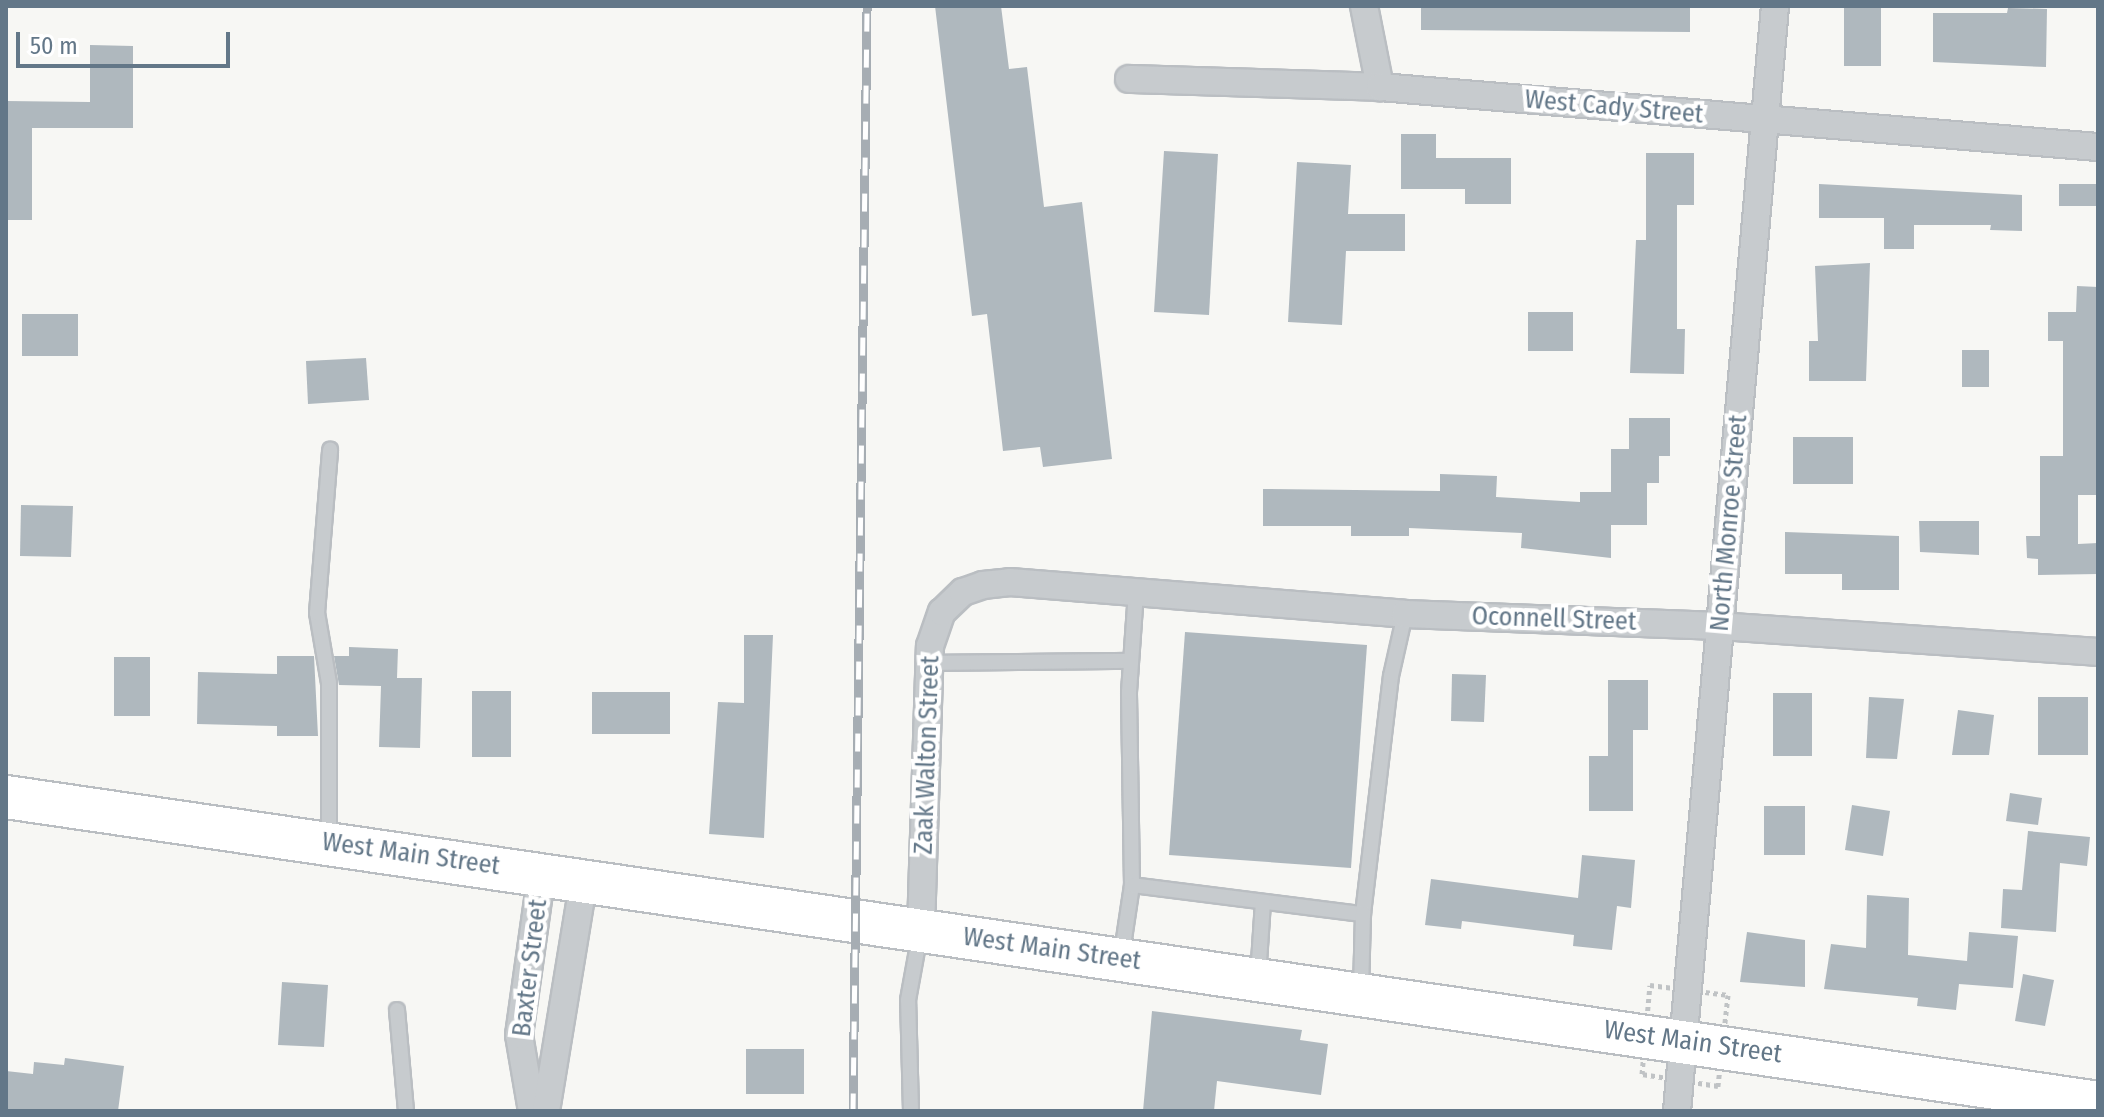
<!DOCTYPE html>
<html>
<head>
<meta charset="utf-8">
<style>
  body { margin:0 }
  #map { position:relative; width:2104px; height:1117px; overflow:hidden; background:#f7f7f4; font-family:"Fira Sans Condensed",sans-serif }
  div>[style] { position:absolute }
  .building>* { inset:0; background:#afb8be }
  .path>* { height:5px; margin-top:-2.5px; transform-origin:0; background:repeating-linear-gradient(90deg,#c0c3c5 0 4px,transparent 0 8px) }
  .roads { filter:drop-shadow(2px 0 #babec2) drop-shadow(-2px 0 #babec2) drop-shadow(0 2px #babec2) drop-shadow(0 -2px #babec2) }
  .service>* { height:14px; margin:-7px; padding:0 7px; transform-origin:7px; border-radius:7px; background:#c7cbce }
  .minor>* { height:26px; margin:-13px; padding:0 13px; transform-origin:13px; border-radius:13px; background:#c7cbce }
  .primary>* { height:42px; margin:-21px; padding:0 21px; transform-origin:21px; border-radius:21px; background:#fff }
  .rail>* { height:9px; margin-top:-4.5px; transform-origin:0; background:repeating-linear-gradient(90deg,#fff 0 18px,#a6adb3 0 36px); box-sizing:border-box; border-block:2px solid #a6adb3 }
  span { translate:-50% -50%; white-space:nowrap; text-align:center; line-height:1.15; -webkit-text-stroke:8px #fff; paint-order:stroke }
  .street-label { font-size:26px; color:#637788 }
  .frame { position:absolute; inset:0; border:8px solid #637788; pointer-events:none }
  .scale { position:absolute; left:16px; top:32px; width:214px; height:36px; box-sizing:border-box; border:4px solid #637788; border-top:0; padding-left:10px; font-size:24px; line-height:28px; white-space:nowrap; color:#637788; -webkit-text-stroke:6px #fff; paint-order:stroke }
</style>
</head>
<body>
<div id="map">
  <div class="building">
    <div style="clip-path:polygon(935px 6px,1001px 6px,1009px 69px,1027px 67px,1044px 207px,1082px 202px,1112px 459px,1043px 467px,1040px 447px,1003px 451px,987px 314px,972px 316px)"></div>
    <div style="clip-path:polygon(1421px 6px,1690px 6px,1690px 32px,1421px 30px)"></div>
    <div style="clip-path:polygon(1844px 6px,1881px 6px,1881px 66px,1844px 66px)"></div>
    <div style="clip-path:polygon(2008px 8px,2047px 9px,2046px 67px,1933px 62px,1933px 13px,2007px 13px)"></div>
    <div style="clip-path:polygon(90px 45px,133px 46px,133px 128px,32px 128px,32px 220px,6px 220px,6px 101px,90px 102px)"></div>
    <div style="clip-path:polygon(1401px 134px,1436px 134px,1436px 158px,1511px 158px,1511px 204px,1465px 204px,1465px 189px,1401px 189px)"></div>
    <div style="clip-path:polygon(1164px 151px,1218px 154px,1209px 315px,1154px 312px)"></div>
    <div style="clip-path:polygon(1646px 153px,1694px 153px,1694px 205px,1677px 205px,1677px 329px,1685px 329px,1684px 374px,1630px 373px,1636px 240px,1646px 240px)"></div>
    <div style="clip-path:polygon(1297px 162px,1351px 165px,1348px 214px,1405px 214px,1405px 251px,1346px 251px,1342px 325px,1288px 322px)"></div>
    <div style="clip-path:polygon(1819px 184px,2022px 195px,2022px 231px,1990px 230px,1991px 225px,1914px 225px,1914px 249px,1884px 249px,1884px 218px,1819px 218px)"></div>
    <div style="clip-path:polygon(2059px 184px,2098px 184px,2098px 206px,2059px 206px)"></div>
    <div style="clip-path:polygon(1870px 263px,1866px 381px,1809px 381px,1809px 341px,1818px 341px,1815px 266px)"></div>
    <div style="clip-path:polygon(2077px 286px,2098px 287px,2098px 495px,2078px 495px,2078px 544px,2098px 543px,2098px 574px,2038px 575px,2038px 559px,2027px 558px,2026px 536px,2040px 536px,2040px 456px,2063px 456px,2063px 341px,2048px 341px,2048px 312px,2076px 312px)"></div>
    <div style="clip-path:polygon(1528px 312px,1573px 312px,1573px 351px,1528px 351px)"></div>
    <div style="clip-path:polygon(22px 314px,78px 314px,78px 356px,22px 356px)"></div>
    <div style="clip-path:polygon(1962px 350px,1989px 350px,1989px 387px,1962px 387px)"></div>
    <div style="clip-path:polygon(366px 358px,369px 400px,308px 404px,306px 361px)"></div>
    <div style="clip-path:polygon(1629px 418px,1670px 418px,1670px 456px,1659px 456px,1659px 483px,1647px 483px,1647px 525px,1611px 525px,1611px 558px,1521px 548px,1522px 533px,1409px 528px,1409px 536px,1351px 536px,1351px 526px,1263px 526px,1263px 489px,1440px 491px,1440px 474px,1497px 476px,1496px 497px,1580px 502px,1580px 492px,1611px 492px,1611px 449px,1629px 449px)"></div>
    <div style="clip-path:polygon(1793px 437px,1853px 437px,1853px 484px,1793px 484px)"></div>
    <div style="clip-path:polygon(21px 505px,73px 506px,71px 557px,20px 556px)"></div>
    <div style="clip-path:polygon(1919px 521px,1979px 521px,1979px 555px,1920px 552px)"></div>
    <div style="clip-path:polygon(1785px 532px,1899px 536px,1899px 590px,1842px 590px,1842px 574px,1785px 574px)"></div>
    <div style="clip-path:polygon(1185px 632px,1367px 645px,1351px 868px,1169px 855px)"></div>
    <div style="clip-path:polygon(744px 635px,773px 635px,764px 838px,709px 834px,718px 702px,744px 703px)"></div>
    <div style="clip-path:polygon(349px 647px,398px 649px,397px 678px,422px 678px,420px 748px,379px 747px,381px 686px,339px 685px,334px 656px,349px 656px)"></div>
    <div style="clip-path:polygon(277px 656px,314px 656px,318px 736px,277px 736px,277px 726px,197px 724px,198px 672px,277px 674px)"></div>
    <div style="clip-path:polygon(114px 657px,150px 657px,150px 716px,114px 716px)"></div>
    <div style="clip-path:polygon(1452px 674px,1486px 675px,1484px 722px,1451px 721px)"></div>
    <div style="clip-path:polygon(1608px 680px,1648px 680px,1648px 730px,1633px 730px,1633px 811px,1589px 811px,1589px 756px,1608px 756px)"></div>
    <div style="clip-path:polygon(472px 691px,511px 691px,511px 757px,472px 757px)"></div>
    <div style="clip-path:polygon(592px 692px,670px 692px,670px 734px,592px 734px)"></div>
    <div style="clip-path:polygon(1773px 693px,1812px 693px,1812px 756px,1773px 756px)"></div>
    <div style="clip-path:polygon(1869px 697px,1904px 699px,1897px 759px,1866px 758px)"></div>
    <div style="clip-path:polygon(2038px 697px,2088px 697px,2088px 755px,2038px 755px)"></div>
    <div style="clip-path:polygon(1958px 710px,1994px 715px,1989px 755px,1952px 755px)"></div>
    <div style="clip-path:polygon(2010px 793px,2042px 798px,2038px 825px,2006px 821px)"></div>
    <div style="clip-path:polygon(1852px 805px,1890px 811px,1883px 856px,1845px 850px)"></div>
    <div style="clip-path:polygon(1764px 806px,1805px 806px,1805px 855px,1764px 855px)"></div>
    <div style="clip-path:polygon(2028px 831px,2090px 837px,2087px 866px,2060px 863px,2056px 932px,2001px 928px,2003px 889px,2022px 890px)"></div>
    <div style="clip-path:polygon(1582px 855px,1635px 860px,1631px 908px,1617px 906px,1612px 950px,1573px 946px,1574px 935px,1462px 921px,1461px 929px,1425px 925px,1431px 879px,1578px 898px)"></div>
    <div style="clip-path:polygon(1867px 895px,1909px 898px,1908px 955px,1967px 961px,1969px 932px,2018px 936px,2013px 988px,1959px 984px,1956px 1010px,1917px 1006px,1918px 998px,1824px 989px,1831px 944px,1866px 948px)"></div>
    <div style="clip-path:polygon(1747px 932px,1805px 940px,1805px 987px,1740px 982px)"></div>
    <div style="clip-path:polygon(2023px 974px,2054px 980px,2045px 1026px,2015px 1021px)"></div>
    <div style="clip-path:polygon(282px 982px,328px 985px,324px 1047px,278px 1045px)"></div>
    <div style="clip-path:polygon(1152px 1011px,1302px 1030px,1300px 1040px,1328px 1044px,1321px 1095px,1217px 1081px,1214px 1111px,1143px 1111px)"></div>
    <div style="clip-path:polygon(746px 1049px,804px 1049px,804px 1094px,746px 1094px)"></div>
    <div style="clip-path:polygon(65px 1058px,124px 1066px,118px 1111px,6px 1111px,6px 1071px,33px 1074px,34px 1062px,64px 1065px)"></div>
  </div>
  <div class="path">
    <div style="left:1650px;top:985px;width:79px;rotate:7.3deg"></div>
    <div style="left:1728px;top:995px;width:92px;rotate:96.3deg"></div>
    <div style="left:1718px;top:1086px;width:77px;rotate:-171deg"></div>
    <div style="left:1642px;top:1074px;width:89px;rotate:-84.9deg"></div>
  </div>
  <div class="roads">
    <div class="service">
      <div style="left:929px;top:663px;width:202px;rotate:-0.6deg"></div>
      <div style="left:329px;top:842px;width:159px;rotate:-90deg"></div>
      <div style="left:329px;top:683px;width:71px;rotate:-99.7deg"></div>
      <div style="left:317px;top:613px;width:164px;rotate:-85.4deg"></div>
      <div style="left:1132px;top:885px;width:193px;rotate:-90.9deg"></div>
      <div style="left:1129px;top:692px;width:100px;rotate:-86deg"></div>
      <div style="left:1363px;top:914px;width:240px;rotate:-83.3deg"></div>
      <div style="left:1391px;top:676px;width:64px;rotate:-77.3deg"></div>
      <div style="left:1121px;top:959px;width:75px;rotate:-81.5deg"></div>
      <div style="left:1132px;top:885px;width:233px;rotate:7.2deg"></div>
      <div style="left:1363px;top:914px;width:77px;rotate:91.5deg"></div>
      <div style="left:1258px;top:977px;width:75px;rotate:-86.2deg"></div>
      <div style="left:397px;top:1010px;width:101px;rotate:84.9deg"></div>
      <div style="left:911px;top:1111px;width:111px;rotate:-91.5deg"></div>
      <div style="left:908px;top:1000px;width:67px;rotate:-79.7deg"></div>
    </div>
    <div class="minor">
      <div style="left:1364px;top:6px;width:83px;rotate:78.8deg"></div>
      <div style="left:1129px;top:79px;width:251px;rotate:1.8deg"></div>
      <div style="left:1380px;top:87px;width:721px;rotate:4.78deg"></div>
      <div style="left:921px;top:929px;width:283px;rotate:-88.2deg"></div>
      <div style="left:930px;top:646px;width:36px;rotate:-71deg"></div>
      <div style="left:942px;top:612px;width:29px;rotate:-44deg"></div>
      <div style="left:963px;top:592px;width:21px;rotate:-19deg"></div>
      <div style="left:983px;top:585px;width:27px;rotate:-6deg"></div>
      <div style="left:1010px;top:582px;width:396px;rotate:4.6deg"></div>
      <div style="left:1405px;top:614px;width:314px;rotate:2.2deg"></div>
      <div style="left:1719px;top:626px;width:380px;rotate:3.9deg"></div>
      <div style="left:532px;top:1111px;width:77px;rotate:-99.7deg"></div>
      <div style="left:519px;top:1035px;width:165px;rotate:-82deg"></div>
      <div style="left:546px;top:1111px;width:235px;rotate:-80.7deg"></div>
      <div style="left:1677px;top:1111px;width:1109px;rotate:-84.93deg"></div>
    </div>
    <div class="primary">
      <div style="left:6px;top:797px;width:2114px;rotate:8.32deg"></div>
    </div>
  </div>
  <div class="rail">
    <div style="left:853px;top:1111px;width:1105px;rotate:-89.27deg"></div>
  </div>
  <div class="street-label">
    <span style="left:1614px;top:107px;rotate:5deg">West Cady Street</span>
    <span style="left:1729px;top:523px;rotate:-85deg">North Monroe Street</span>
    <span style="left:1554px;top:619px;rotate:2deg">Oconnell Street</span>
    <span style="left:927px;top:755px;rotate:-88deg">Zaak Walton Street</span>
    <span style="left:411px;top:854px;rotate:8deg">West Main Street</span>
    <span style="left:1052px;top:949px;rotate:8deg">West Main Street</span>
    <span style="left:530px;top:968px;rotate:-83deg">Baxter Street</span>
    <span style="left:1693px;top:1042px;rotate:8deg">West Main Street</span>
  </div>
  <div class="frame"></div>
  <div class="scale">50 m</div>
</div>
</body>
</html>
